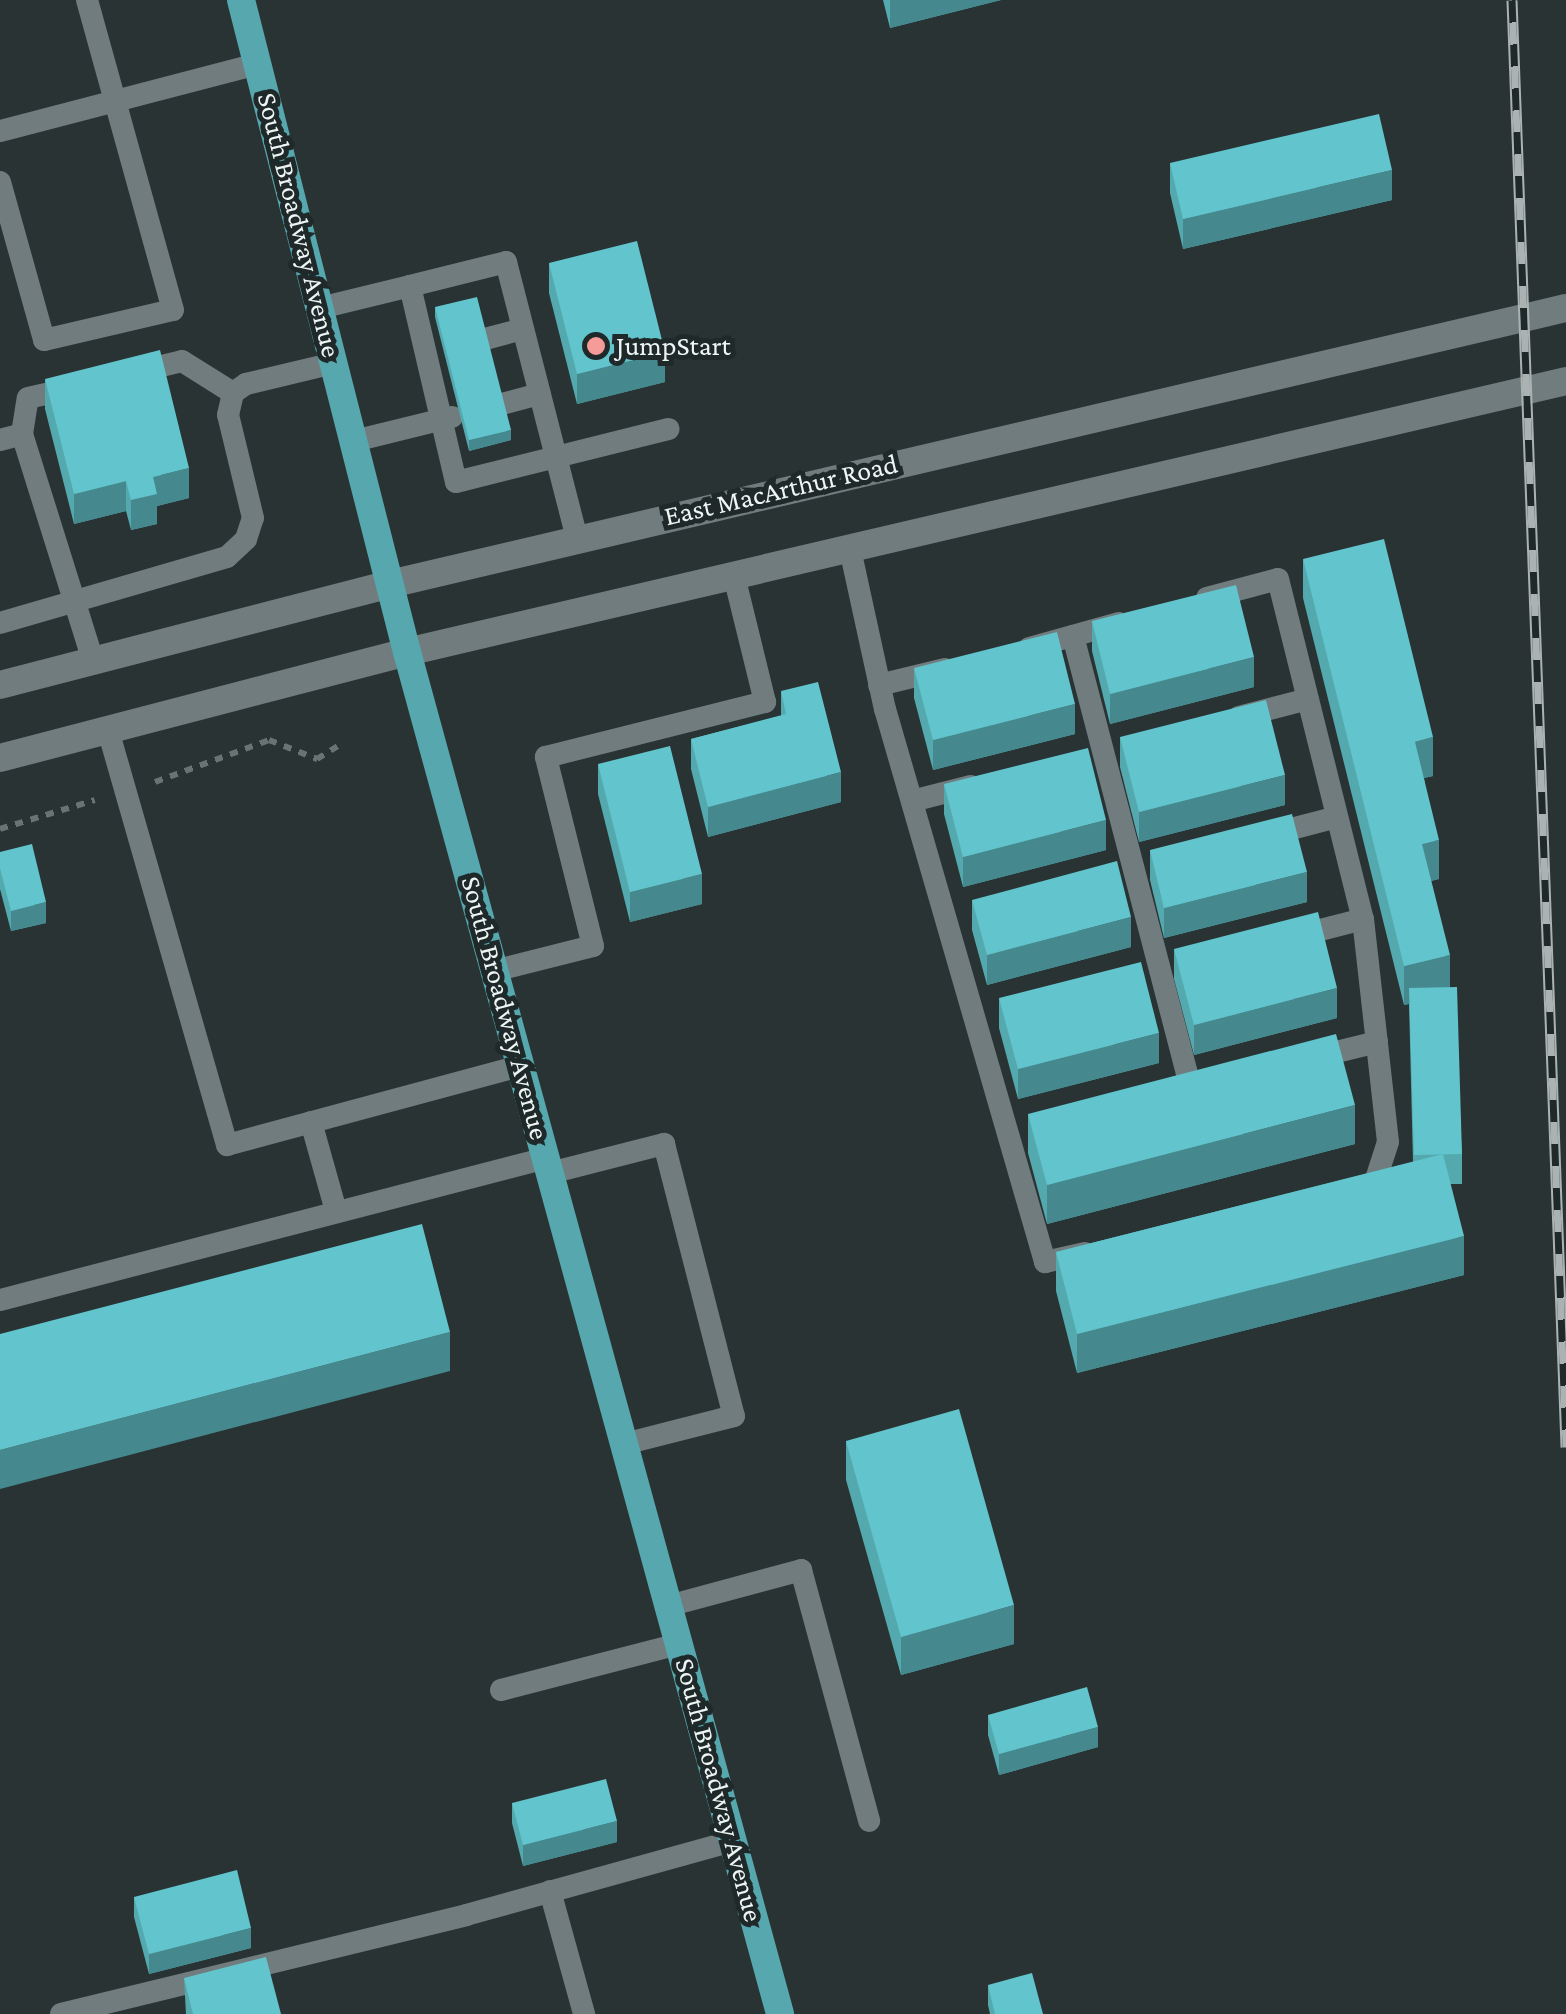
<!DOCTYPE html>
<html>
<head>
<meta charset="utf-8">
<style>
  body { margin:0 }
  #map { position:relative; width:1566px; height:2014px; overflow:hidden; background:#293333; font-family:"Crimson Pro",serif }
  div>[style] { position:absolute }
  .path>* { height:6px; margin-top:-3px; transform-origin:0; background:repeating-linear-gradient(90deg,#6a7373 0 8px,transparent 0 16px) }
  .service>* { height:22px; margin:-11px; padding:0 11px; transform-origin:11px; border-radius:11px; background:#707c7d }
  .tertiary>* { height:28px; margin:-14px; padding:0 14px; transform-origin:14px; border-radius:14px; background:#707c7d }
  .primary>* { height:28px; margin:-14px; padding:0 14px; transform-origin:14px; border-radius:14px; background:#56a7ae }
  .rail>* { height:11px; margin-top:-5.5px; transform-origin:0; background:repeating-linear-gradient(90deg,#1f2929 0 22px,#aab2b2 0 44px); box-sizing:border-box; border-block:2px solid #aab2b2 }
  .wall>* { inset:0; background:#54a9af }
  .shaded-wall>* { inset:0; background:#45898f }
  .building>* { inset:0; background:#62c4cc }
  .dots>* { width:28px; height:28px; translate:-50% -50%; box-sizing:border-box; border:5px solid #1f2929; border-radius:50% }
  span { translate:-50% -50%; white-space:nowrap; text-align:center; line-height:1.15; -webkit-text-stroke:10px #1f2929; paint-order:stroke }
  .street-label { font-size:28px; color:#eef5f5 }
  .poi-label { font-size:28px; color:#eef5f5 }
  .left { translate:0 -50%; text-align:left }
</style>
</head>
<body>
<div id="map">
  <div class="path">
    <div style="left:155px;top:782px;width:121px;rotate:-20.2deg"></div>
    <div style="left:269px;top:740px;width:52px;rotate:21.6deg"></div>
    <div style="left:317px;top:759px;width:26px;rotate:-32deg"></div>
    <div style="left:0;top:829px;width:99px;rotate:-17deg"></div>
  </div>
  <div class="service">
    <div style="left:0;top:131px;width:267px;rotate:-14.6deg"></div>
    <div style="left:0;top:182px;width:164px;rotate:74.4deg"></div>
    <div style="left:44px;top:340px;width:132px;rotate:-13.1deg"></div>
    <div style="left:173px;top:310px;width:322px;rotate:-105.5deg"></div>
    <div style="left:410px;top:286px;width:99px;rotate:-14deg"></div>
    <div style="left:506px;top:262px;width:286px;rotate:75.6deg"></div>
    <div style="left:320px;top:308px;width:93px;rotate:-13.7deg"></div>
    <div style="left:410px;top:286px;width:201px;rotate:76.8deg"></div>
    <div style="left:456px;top:482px;width:219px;rotate:-14deg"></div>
    <div style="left:485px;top:339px;width:39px;rotate:-15deg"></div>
    <div style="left:137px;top:372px;width:46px;rotate:-13.7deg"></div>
    <div style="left:182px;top:361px;width:60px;rotate:32.1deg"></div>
    <div style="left:502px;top:404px;width:39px;rotate:-15deg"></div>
    <div style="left:22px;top:434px;width:36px;rotate:-81deg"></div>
    <div style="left:28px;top:398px;width:45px;rotate:-12.8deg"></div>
    <div style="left:0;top:440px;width:23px;rotate:-15deg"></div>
    <div style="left:22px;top:434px;width:238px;rotate:72.6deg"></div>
    <div style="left:354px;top:441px;width:101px;rotate:-13.8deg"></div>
    <div style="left:850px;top:549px;width:164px;rotate:77.7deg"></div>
    <div style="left:885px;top:709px;width:576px;rotate:73.86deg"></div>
    <div style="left:1045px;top:1262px;width:41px;rotate:-12.7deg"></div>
    <div style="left:1207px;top:598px;width:73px;rotate:-15deg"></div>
    <div style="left:1278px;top:579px;width:350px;rotate:76deg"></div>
    <div style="left:1363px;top:919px;width:224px;rotate:83.6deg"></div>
    <div style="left:1388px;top:1142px;width:45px;rotate:108deg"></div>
    <div style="left:1374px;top:1185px;width:14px;rotate:168deg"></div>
    <div style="left:0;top:623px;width:236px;rotate:-16.2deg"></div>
    <div style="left:227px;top:557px;width:26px;rotate:-43deg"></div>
    <div style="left:246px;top:539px;width:22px;rotate:-72deg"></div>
    <div style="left:253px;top:518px;width:106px;rotate:-103.6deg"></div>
    <div style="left:228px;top:415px;width:23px;rotate:-77deg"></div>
    <div style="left:233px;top:393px;width:16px;rotate:-35deg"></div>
    <div style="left:246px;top:384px;width:90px;rotate:-13.4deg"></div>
    <div style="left:1073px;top:636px;width:469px;rotate:75.4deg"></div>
    <div style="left:1029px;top:648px;width:93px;rotate:-15.5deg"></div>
    <div style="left:879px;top:685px;width:68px;rotate:-13.6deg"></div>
    <div style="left:1239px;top:717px;width:71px;rotate:-14.6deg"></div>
    <div style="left:108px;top:730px;width:432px;rotate:74deg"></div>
    <div style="left:227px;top:1145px;width:303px;rotate:-15.1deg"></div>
    <div style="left:912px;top:801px;width:61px;rotate:-14.3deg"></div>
    <div style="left:1268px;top:835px;width:71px;rotate:-14.6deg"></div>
    <div style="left:1293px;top:937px;width:72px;rotate:-14.4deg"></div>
    <div style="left:494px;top:971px;width:102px;rotate:-14.2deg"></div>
    <div style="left:593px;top:946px;width:195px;rotate:-104deg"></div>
    <div style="left:546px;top:757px;width:226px;rotate:-14.1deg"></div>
    <div style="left:765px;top:702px;width:130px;rotate:-103.8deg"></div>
    <div style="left:1312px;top:1058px;width:67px;rotate:-13.8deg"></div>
    <div style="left:311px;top:1122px;width:92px;rotate:74.3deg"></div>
    <div style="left:550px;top:1173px;width:118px;rotate:-14.3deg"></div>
    <div style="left:664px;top:1144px;width:281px;rotate:75.6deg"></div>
    <div style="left:734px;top:1416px;width:114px;rotate:165.7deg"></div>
    <div style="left:0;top:1300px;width:564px;rotate:-14.58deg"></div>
    <div style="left:668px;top:1606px;width:138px;rotate:-15.1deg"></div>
    <div style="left:801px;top:1570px;width:260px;rotate:74.8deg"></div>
    <div style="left:501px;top:1690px;width:184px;rotate:-14.5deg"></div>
    <div style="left:550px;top:1891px;width:128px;rotate:74.5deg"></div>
    <div style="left:61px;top:2014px;width:417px;rotate:-13.7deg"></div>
    <div style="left:466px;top:1915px;width:276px;rotate:-15.5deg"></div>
  </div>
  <div class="tertiary">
    <div style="left:0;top:685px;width:403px;rotate:-14.5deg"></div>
    <div style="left:390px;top:584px;width:1208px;rotate:-13.21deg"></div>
    <div style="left:0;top:758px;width:421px;rotate:-14.6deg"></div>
    <div style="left:407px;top:652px;width:1190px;rotate:-13.16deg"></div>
  </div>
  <div class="primary">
    <div style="left:241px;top:0;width:673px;rotate:75.72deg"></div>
    <div style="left:407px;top:652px;width:1412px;rotate:74.68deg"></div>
  </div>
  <div class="rail">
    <div style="left:1512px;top:0;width:1448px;rotate:87.86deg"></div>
  </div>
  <div class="wall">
    <div style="clip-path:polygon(883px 0,1001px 0,890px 28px)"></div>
    <div style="clip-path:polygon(1170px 163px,1392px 200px,1183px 249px,1170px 193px)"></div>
    <div style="clip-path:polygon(549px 263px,665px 382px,577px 404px,549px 293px)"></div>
    <div style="clip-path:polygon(435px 307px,511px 440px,469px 451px,435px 317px)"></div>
    <div style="clip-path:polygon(45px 379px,189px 498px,157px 506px,157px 524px,131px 530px,126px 511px,74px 524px,45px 409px)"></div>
    <div style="clip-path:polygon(1303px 559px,1433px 776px,1424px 778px,1439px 879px,1431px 881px,1450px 987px,1462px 1154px,1462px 1184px,1450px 1184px,1464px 1275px,1077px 1373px,1056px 1291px,1056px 1252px,1413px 1162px,1409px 1004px,1404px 1005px,1303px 598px)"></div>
    <div style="clip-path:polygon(1092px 621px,1254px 687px,1110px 724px,1092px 651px)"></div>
    <div style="clip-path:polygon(914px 668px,1075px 734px,933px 770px,914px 698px)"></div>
    <div style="clip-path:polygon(781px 691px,841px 802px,708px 837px,691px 769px,691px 739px,781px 716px)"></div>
    <div style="clip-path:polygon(1120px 737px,1285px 805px,1139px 842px,1120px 767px)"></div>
    <div style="clip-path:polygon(598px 764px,702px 904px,630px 922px,598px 794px)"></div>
    <div style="clip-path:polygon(944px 784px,1106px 850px,963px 887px,944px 814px)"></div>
    <div style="clip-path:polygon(1150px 850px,1307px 902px,1164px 938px,1150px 880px)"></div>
    <div style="clip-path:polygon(0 852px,46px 923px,11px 931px,0 889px)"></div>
    <div style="clip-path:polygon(972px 900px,1131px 947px,987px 985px,972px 930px)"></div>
    <div style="clip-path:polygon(1174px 949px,1337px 1018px,1194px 1055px,1174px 979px)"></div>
    <div style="clip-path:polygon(999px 998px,1159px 1063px,1018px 1099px,999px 1028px)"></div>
    <div style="clip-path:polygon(1028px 1114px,1355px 1144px,1047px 1224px,1028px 1153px)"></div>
    <div style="clip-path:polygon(846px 1441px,1014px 1644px,901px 1675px,846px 1480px)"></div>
    <div style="clip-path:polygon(988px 1715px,1098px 1747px,999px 1775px,988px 1735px)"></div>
    <div style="clip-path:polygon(512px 1803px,617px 1842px,523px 1866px,512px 1823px)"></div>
    <div style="clip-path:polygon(134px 1897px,251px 1948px,149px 1974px,134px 1917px)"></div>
    <div style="clip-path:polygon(184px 1978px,281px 2014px,186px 2014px)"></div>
    <div style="clip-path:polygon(988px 1985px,1043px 2014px,990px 2014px,988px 2005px)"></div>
  </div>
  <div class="shaded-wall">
    <div style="clip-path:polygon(890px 0,1001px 0,890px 28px)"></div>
    <div style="clip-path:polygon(1392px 170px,1392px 200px,1183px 249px,1183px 219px)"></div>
    <div style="clip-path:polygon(665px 352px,665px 382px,577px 404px,577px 374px)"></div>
    <div style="clip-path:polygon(511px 430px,511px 440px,469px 451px,469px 440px)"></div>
    <div style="clip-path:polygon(189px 468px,189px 498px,157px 506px,157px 524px,131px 530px,131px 500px,153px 477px)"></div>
    <div style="clip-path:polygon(126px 481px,126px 511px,74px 524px,74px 494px)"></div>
    <div style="clip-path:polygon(1254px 657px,1254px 687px,1110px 724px,1110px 694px)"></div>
    <div style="clip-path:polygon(1075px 704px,1075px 734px,933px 770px,933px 740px)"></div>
    <div style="clip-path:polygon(1433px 737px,1433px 776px,1415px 780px,1415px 742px)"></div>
    <div style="clip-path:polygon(841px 772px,841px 802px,708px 837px,708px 807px)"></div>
    <div style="clip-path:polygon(1285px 775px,1285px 805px,1139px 842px,1139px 812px)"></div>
    <div style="clip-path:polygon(1106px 820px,1106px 850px,963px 887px,963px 857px)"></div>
    <div style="clip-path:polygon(1439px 840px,1439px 879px,1422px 883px,1422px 844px)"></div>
    <div style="clip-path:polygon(1307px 872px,1307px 902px,1164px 938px,1164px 908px)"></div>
    <div style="clip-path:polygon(702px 874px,702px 904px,630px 922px,630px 892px)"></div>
    <div style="clip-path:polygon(46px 902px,46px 923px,11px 931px,11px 911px)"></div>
    <div style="clip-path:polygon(1131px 917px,1131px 947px,987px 985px,987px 955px)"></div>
    <div style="clip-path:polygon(1450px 955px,1450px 994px,1404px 1005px,1404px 966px)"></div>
    <div style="clip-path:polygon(1337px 988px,1337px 1018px,1194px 1055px,1194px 1025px)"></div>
    <div style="clip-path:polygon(1159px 1033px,1159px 1063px,1018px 1099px,1018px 1069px)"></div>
    <div style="clip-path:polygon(1355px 1105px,1355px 1144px,1047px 1224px,1047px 1185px)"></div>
    <div style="clip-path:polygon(1464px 1236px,1464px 1275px,1077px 1373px,1077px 1334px)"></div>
    <div style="clip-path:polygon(450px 1332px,450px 1371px,0 1489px,0 1450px)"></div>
    <div style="clip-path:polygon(1014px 1605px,1014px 1644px,901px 1675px,901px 1637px)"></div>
    <div style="clip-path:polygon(1098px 1727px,1098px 1747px,999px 1775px,999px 1754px)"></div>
    <div style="clip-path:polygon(617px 1821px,617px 1842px,523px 1866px,523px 1845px)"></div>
    <div style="clip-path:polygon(251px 1928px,251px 1948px,149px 1974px,149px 1954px)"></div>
  </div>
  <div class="building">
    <div style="clip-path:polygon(1379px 114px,1392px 170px,1183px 219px,1170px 163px)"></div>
    <div style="clip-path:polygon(637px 241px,665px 352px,577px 374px,549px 263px)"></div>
    <div style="clip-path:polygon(477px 297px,511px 430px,469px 440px,435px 307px)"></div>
    <div style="clip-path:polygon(160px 350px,189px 468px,153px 477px,157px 494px,131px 500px,126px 481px,74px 494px,45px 379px)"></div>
    <div style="clip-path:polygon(1384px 539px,1433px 737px,1415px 742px,1439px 840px,1422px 844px,1450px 955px,1404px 966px,1303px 559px)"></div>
    <div style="clip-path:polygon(1236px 585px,1254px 657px,1110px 694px,1092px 621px)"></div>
    <div style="clip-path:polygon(1057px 632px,1075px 704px,933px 740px,914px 668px)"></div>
    <div style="clip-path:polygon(818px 682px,841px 772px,708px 807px,691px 739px,786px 714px,781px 691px)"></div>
    <div style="clip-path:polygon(1266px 700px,1285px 775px,1139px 812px,1120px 737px)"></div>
    <div style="clip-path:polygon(670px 746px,702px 874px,630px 892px,598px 764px)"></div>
    <div style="clip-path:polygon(1088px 748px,1106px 820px,963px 857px,944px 784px)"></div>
    <div style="clip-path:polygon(1292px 814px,1307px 872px,1164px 908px,1150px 850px)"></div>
    <div style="clip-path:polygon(32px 844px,46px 902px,11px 911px,0 868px,0 852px)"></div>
    <div style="clip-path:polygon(1117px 861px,1131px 917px,987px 955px,972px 900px)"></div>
    <div style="clip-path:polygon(1318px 912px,1337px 988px,1194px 1025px,1174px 949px)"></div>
    <div style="clip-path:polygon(1141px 962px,1159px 1033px,1018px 1069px,999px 998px)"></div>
    <div style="clip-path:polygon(1457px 987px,1462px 1154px,1414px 1155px,1409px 988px)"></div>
    <div style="clip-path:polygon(1336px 1034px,1355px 1105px,1047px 1185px,1028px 1114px)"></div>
    <div style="clip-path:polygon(1443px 1154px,1464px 1236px,1077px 1334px,1056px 1252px)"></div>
    <div style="clip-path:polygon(422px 1224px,450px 1332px,0 1450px,0 1334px)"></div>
    <div style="clip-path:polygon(959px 1409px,1014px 1605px,901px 1637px,846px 1441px)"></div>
    <div style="clip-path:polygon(1087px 1687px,1098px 1727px,999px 1754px,988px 1715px)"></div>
    <div style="clip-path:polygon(606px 1779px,617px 1821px,523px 1845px,512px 1803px)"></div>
    <div style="clip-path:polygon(237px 1870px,251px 1928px,149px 1954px,134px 1897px)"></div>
    <div style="clip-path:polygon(266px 1957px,281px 2014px,193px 2014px,184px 1978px)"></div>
    <div style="clip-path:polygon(1032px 1973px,1043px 2014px,995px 2014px,988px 1985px)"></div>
  </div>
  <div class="dots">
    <div style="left:596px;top:346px;background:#f59b98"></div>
  </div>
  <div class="street-label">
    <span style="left:299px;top:225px;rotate:76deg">South Broadway Avenue</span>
    <span style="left:781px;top:490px;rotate:-13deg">East MacArthur Road</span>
    <span style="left:505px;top:1008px;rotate:75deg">South Broadway Avenue</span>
    <span style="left:719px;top:1790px;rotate:75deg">South Broadway Avenue</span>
  </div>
  <div class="poi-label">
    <span class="left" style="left:616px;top:346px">JumpStart</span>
  </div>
</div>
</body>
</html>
